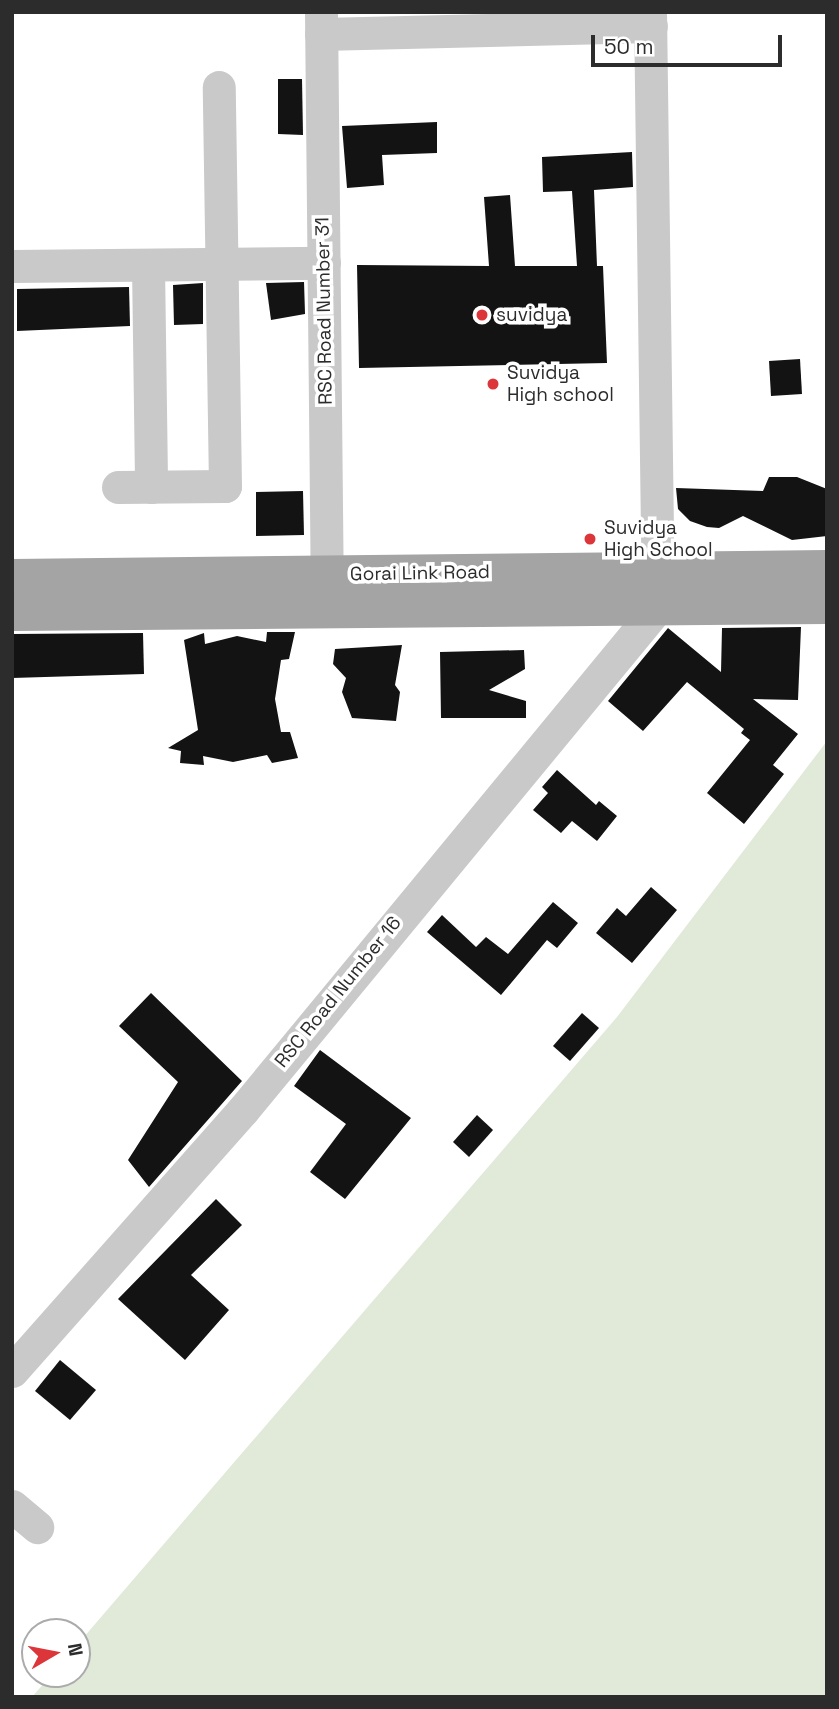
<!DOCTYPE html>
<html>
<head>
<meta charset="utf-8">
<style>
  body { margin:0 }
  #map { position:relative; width:839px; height:1709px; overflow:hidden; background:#fff; font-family:"Space Grotesk",sans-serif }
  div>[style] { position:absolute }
  .green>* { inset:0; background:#e1e9d9 }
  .building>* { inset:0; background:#131313 }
  .minor>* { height:33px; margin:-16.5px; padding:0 16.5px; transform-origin:16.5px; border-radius:16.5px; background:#c9c9c9 }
  .major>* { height:38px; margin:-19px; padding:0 19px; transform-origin:19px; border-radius:19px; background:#a4a4a4 }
  .dots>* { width:19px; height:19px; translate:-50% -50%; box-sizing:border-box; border:4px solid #fff; border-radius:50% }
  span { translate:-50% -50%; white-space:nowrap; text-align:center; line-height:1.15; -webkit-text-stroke:7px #fff; paint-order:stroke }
  .street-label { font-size:19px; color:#2c2c2c }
  .poi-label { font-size:19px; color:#2c2c2c }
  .left { translate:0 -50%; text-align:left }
  .frame { position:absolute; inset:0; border:14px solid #2c2c2c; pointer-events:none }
  .north { position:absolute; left:21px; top:1618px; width:70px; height:70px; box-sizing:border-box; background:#fff; border:2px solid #ababab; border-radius:50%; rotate:80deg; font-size:19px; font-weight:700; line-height:28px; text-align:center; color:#2c2c2c }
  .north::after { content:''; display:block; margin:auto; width:24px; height:32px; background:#dc353a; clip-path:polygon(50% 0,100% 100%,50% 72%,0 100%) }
  .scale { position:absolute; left:591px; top:35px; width:191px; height:32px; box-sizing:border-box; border:4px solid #2c2c2c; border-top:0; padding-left:9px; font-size:21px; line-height:24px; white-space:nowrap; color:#2c2c2c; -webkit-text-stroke:5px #fff; paint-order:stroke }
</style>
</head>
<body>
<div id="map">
  <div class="green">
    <div style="clip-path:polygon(827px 741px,827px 1697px,32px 1697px,52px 1674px,77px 1674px,77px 1645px,617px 1017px)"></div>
  </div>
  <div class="building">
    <div style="clip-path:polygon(278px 79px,302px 79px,303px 135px,278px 134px)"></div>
    <div style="clip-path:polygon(437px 122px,437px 153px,382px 155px,384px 185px,347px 188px,342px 126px)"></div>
    <div style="clip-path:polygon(632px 152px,633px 187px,594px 190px,597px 266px,603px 266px,607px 363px,359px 368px,357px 265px,489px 266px,484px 197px,510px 195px,515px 266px,577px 266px,572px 191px,543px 192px,542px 157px)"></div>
    <div style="clip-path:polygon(304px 282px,305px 314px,271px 320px,266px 283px)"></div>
    <div style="clip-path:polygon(203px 283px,203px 324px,174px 325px,173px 285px)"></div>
    <div style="clip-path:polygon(129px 287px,130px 326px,17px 331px,17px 289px)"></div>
    <div style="clip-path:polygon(800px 359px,802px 394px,771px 396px,769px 361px)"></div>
    <div style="clip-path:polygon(769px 477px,797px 477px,827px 489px,827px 536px,792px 540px,743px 516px,719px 528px,707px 527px,690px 521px,678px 509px,676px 488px,763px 491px)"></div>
    <div style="clip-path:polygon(303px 491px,304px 535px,256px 536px,256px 492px)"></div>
    <div style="clip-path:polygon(801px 627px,798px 700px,753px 699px,798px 734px,773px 765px,784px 774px,744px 824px,707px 793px,750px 740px,741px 733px,744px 729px,687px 682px,643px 731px,608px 701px,668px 628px,721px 672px,722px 628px)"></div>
    <div style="clip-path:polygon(267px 632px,295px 632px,289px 659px,281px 660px,275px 699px,281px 732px,290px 732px,298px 758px,272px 763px,267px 755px,233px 762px,203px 756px,204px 765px,180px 763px,181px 751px,168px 748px,198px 730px,184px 640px,204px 633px,205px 644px,237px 636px,266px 642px)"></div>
    <div style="clip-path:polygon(143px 633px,144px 674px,12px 678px,12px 634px)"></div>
    <div style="clip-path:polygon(402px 645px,395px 685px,400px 692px,396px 721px,352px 718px,342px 692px,346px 678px,333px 664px,335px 649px)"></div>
    <div style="clip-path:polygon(524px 650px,525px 669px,489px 690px,526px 701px,526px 718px,441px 718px,440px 652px)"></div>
    <div style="clip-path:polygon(557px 770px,596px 805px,599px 801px,617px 816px,597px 841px,572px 821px,561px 833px,533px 810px,548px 793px,542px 787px)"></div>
    <div style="clip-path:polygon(651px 887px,677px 910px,632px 963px,596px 933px,617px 908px,626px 916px)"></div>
    <div style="clip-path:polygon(553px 902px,578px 923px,557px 948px,547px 940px,501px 995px,427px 932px,442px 915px,476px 947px,486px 937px,508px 954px)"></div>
    <div style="clip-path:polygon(151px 993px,242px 1081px,149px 1187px,128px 1160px,178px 1082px,119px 1026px)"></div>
    <div style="clip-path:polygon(582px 1013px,599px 1028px,570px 1061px,553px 1046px)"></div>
    <div style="clip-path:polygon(320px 1050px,411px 1118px,345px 1199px,310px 1172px,346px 1124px,294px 1086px)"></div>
    <div style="clip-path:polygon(477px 1115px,493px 1130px,469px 1157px,453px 1142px)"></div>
    <div style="clip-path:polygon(216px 1199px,242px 1225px,191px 1275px,229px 1310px,185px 1360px,118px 1299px)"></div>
    <div style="clip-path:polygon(60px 1360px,96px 1390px,70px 1420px,35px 1391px)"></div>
  </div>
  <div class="minor">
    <div style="left:321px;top:12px;width:589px;rotate:89.42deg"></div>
    <div style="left:321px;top:34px;width:330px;rotate:-1.4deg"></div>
    <div style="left:148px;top:265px;width:222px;rotate:89.2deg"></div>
    <div style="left:12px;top:266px;width:312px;rotate:-0.6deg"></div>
    <div style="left:118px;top:487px;width:107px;rotate:-0.5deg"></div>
    <div style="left:225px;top:486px;width:399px;rotate:-90.9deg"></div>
    <div style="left:12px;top:1371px;width:349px;rotate:-48.5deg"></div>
    <div style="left:243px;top:1110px;width:652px;rotate:-50.48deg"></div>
    <div style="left:658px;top:607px;width:595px;rotate:-90.77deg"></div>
    <div style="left:12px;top:1506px;width:33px;rotate:40deg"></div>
  </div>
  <div class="major">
    <div style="left:12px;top:578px;width:815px;rotate:-0.63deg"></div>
    <div style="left:12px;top:612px;width:815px;rotate:-0.49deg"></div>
  </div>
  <div class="dots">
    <div style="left:482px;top:315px;background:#dc353a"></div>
    <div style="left:493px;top:384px;background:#dc353a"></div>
    <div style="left:590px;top:539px;background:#dc353a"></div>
  </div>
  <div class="street-label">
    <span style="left:324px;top:311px;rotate:-91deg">RSC Road Number 31</span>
    <span style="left:420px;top:573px;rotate:-1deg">Gorai Link Road</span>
    <span style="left:338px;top:992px;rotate:-51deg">RSC Road Number 16</span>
  </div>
  <div class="poi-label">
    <span class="left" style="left:496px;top:315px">suvidya</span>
    <span class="left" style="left:507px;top:384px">Suvidya<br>High school</span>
    <span class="left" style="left:604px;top:539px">Suvidya<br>High School</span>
  </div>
  <div class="frame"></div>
  <div class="north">N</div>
  <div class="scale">50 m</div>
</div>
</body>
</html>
